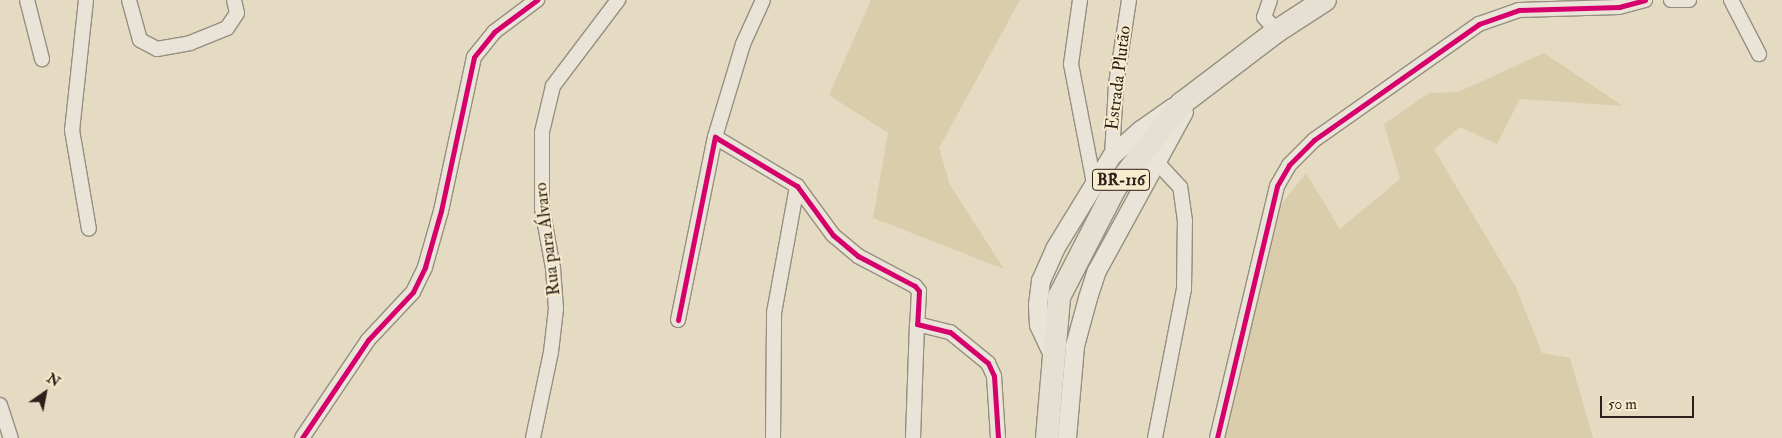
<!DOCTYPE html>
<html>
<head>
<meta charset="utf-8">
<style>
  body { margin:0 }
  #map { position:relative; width:1782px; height:438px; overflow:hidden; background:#e4dbc2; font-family:"IM FELL Double Pica",serif }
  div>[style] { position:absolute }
  .green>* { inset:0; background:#dacdac }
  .roads { filter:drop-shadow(1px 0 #958f80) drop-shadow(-1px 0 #958f80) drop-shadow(0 1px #958f80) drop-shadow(0 -1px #958f80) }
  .minor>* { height:14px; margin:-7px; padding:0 7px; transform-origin:7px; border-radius:7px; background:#e9e4d7 }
  .tertiary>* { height:18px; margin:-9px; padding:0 9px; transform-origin:9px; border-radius:9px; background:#e9e4d7 }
  .trunk>* { height:22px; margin:-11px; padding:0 11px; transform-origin:11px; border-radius:11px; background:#e5e0d1 }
  .cycleway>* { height:5px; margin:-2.5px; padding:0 2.5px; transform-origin:2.5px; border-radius:2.5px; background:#d6006c }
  span { translate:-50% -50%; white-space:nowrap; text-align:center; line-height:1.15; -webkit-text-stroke:4px #f7ecce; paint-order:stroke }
  .shield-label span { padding:1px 4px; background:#f7ecce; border:1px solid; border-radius:4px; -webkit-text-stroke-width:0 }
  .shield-label { font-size:16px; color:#2d201b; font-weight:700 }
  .street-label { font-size:18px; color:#2d201b }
  .north { position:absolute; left:20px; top:368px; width:50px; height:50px; -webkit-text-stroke:4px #f7ecce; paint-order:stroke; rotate:33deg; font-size:14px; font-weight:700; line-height:20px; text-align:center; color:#2d201b }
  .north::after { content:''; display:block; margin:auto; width:18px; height:22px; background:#2d201b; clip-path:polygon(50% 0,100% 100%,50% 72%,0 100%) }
  .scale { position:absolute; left:1600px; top:396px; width:94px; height:22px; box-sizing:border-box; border:2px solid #2d201b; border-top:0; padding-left:6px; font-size:15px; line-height:18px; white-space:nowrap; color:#2d201b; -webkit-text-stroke:4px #f7ecce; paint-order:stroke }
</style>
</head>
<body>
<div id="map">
  <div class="green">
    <div style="clip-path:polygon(871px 0,1020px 0,939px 148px,950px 185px,1004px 269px,873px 218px,888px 133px,829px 95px)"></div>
    <div style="clip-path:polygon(1544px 53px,1623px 106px,1520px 99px,1497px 144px,1460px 127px,1434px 149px,1516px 287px,1542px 353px,1570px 358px,1593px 438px,1221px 438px,1269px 220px,1306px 173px,1340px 229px,1400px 179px,1384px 124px,1429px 93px,1458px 92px)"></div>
  </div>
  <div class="roads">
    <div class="minor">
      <div style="left:27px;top:0;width:61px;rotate:75.7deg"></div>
      <div style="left:86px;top:0;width:131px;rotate:96.1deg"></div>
      <div style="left:72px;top:130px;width:100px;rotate:80.3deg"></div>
      <div style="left:129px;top:0;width:41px;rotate:74.6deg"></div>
      <div style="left:140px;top:40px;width:19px;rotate:28deg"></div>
      <div style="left:157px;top:49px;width:34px;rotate:-10deg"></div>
      <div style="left:190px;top:43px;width:40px;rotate:-22deg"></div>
      <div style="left:227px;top:28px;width:18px;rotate:-56deg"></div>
      <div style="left:237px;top:13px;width:13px;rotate:-103deg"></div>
      <div style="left:1080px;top:0;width:65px;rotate:98deg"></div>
      <div style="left:1071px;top:64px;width:121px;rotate:79.1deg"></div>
      <div style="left:1270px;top:0;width:18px;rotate:109deg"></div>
      <div style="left:1264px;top:17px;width:19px;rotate:47deg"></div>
      <div style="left:1671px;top:0;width:18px"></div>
      <div style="left:1731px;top:0;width:61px;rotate:62.6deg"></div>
      <div style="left:715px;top:137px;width:97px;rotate:-73.2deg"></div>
      <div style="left:743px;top:44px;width:48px;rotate:-65.6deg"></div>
      <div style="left:1112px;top:156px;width:72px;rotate:-86.8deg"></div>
      <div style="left:1116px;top:84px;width:85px;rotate:-81.2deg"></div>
      <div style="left:678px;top:320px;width:187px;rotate:-78.6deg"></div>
      <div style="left:715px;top:137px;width:96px;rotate:30.9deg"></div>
      <div style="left:797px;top:186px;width:61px;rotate:53.7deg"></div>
      <div style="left:833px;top:235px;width:33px;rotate:40deg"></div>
      <div style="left:858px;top:256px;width:64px;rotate:27.8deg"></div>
      <div style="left:915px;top:286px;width:6px;rotate:51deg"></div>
      <div style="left:919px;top:291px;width:33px;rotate:93deg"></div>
      <div style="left:917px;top:324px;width:34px;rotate:14deg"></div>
      <div style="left:950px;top:332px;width:49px;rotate:39.2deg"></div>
      <div style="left:988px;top:363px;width:14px;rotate:65deg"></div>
      <div style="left:994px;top:376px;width:62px;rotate:86.3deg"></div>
      <div style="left:0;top:405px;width:35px;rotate:72deg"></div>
      <div style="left:302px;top:438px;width:118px;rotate:-56deg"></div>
      <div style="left:368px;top:340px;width:66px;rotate:-46.8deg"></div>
      <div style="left:413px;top:292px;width:28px;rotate:-64deg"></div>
      <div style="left:425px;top:267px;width:58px;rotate:-74.1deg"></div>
      <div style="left:441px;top:211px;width:157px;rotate:-77.9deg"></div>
      <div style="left:474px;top:57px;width:32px;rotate:-51deg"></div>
      <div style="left:494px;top:32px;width:54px;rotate:-36.7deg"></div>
      <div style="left:533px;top:438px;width:88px;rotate:-78.2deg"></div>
      <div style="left:551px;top:352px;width:43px;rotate:-83.4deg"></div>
      <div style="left:556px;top:309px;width:41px;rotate:-94.2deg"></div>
      <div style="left:553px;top:268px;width:61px;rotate:-100.4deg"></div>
      <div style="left:542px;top:208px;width:76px;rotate:-90deg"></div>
      <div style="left:542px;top:132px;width:47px;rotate:-76.6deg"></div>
      <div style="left:553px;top:86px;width:108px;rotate:-52.9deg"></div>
      <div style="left:773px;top:438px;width:125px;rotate:-89.5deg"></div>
      <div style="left:774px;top:313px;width:129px;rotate:-79.7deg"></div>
      <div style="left:913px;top:438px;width:114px;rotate:-88deg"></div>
      <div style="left:1155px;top:438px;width:152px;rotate:-79deg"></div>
      <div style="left:1184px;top:289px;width:68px;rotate:-89.2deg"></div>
      <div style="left:1185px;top:221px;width:34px;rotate:-98deg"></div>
      <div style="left:1180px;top:187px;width:33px;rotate:-133deg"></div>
      <div style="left:1217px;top:438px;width:259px;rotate:-76.6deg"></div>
      <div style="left:1277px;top:186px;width:24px;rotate:-60deg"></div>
      <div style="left:1289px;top:165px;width:35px;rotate:-45deg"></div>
      <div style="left:1314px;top:140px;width:202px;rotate:-35.1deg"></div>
      <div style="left:1479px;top:24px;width:42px;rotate:-19.3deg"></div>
      <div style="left:1519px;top:10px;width:100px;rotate:-1.7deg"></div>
      <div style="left:1619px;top:7px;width:27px;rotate:-15deg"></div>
    </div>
    <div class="tertiary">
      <div style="left:1053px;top:355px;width:33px;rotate:-115deg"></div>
      <div style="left:1039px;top:325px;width:20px;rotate:-93deg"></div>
      <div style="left:1038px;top:305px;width:24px;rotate:-83deg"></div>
      <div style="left:1041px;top:281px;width:35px;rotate:-66deg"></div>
      <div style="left:1055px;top:249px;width:109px;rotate:-58.5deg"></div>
      <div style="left:1112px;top:156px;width:39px;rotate:-42deg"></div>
      <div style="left:1141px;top:130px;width:39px;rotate:-35deg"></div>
      <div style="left:1067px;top:438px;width:92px;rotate:-85deg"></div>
      <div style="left:1075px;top:346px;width:50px;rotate:-74.8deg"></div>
      <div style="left:1088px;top:298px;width:28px;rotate:-72deg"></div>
      <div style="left:1097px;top:271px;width:181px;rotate:-61.3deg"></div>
    </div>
    <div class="trunk">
      <div style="left:1047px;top:438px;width:142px;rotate:-85.1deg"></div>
      <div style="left:1059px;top:297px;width:123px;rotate:-62.8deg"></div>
      <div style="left:1115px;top:188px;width:107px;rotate:-51.8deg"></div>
      <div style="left:1181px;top:104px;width:121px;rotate:-37.2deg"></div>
      <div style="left:1277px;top:31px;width:57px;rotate:-32.9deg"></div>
    </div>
  </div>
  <div class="cycleway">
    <div style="left:678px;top:320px;width:187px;rotate:-78.6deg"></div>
    <div style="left:715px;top:137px;width:96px;rotate:30.9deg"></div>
    <div style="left:797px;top:186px;width:61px;rotate:53.7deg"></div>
    <div style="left:833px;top:235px;width:33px;rotate:40deg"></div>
    <div style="left:858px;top:256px;width:64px;rotate:27.8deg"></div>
    <div style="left:915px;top:286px;width:6px;rotate:51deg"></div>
    <div style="left:919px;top:291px;width:33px;rotate:93deg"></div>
    <div style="left:917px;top:324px;width:34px;rotate:14deg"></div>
    <div style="left:950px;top:332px;width:49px;rotate:39.2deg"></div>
    <div style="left:988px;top:363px;width:14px;rotate:65deg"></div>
    <div style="left:994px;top:376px;width:62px;rotate:86.3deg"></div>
    <div style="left:302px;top:438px;width:118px;rotate:-56deg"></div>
    <div style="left:368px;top:340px;width:66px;rotate:-46.8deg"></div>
    <div style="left:413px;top:292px;width:28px;rotate:-64deg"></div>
    <div style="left:425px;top:267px;width:58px;rotate:-74.1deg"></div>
    <div style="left:441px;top:211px;width:157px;rotate:-77.9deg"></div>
    <div style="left:474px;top:57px;width:32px;rotate:-51deg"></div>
    <div style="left:494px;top:32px;width:54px;rotate:-36.7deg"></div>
    <div style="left:1217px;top:438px;width:259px;rotate:-76.6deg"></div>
    <div style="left:1277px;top:186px;width:24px;rotate:-60deg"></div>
    <div style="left:1289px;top:165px;width:35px;rotate:-45deg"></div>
    <div style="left:1314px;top:140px;width:202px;rotate:-35.1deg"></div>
    <div style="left:1479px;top:24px;width:42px;rotate:-19.3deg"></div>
    <div style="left:1519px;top:10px;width:100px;rotate:-1.7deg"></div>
    <div style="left:1619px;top:7px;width:27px;rotate:-15deg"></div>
  </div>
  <div class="shield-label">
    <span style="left:1121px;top:180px">BR-116</span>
  </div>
  <div class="street-label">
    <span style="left:1119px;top:78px;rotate:-83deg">Estrada Plutão</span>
    <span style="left:548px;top:239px;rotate:-97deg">Rua para Álvaro</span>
  </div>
  <div class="north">N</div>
  <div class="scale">50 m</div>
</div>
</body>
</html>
